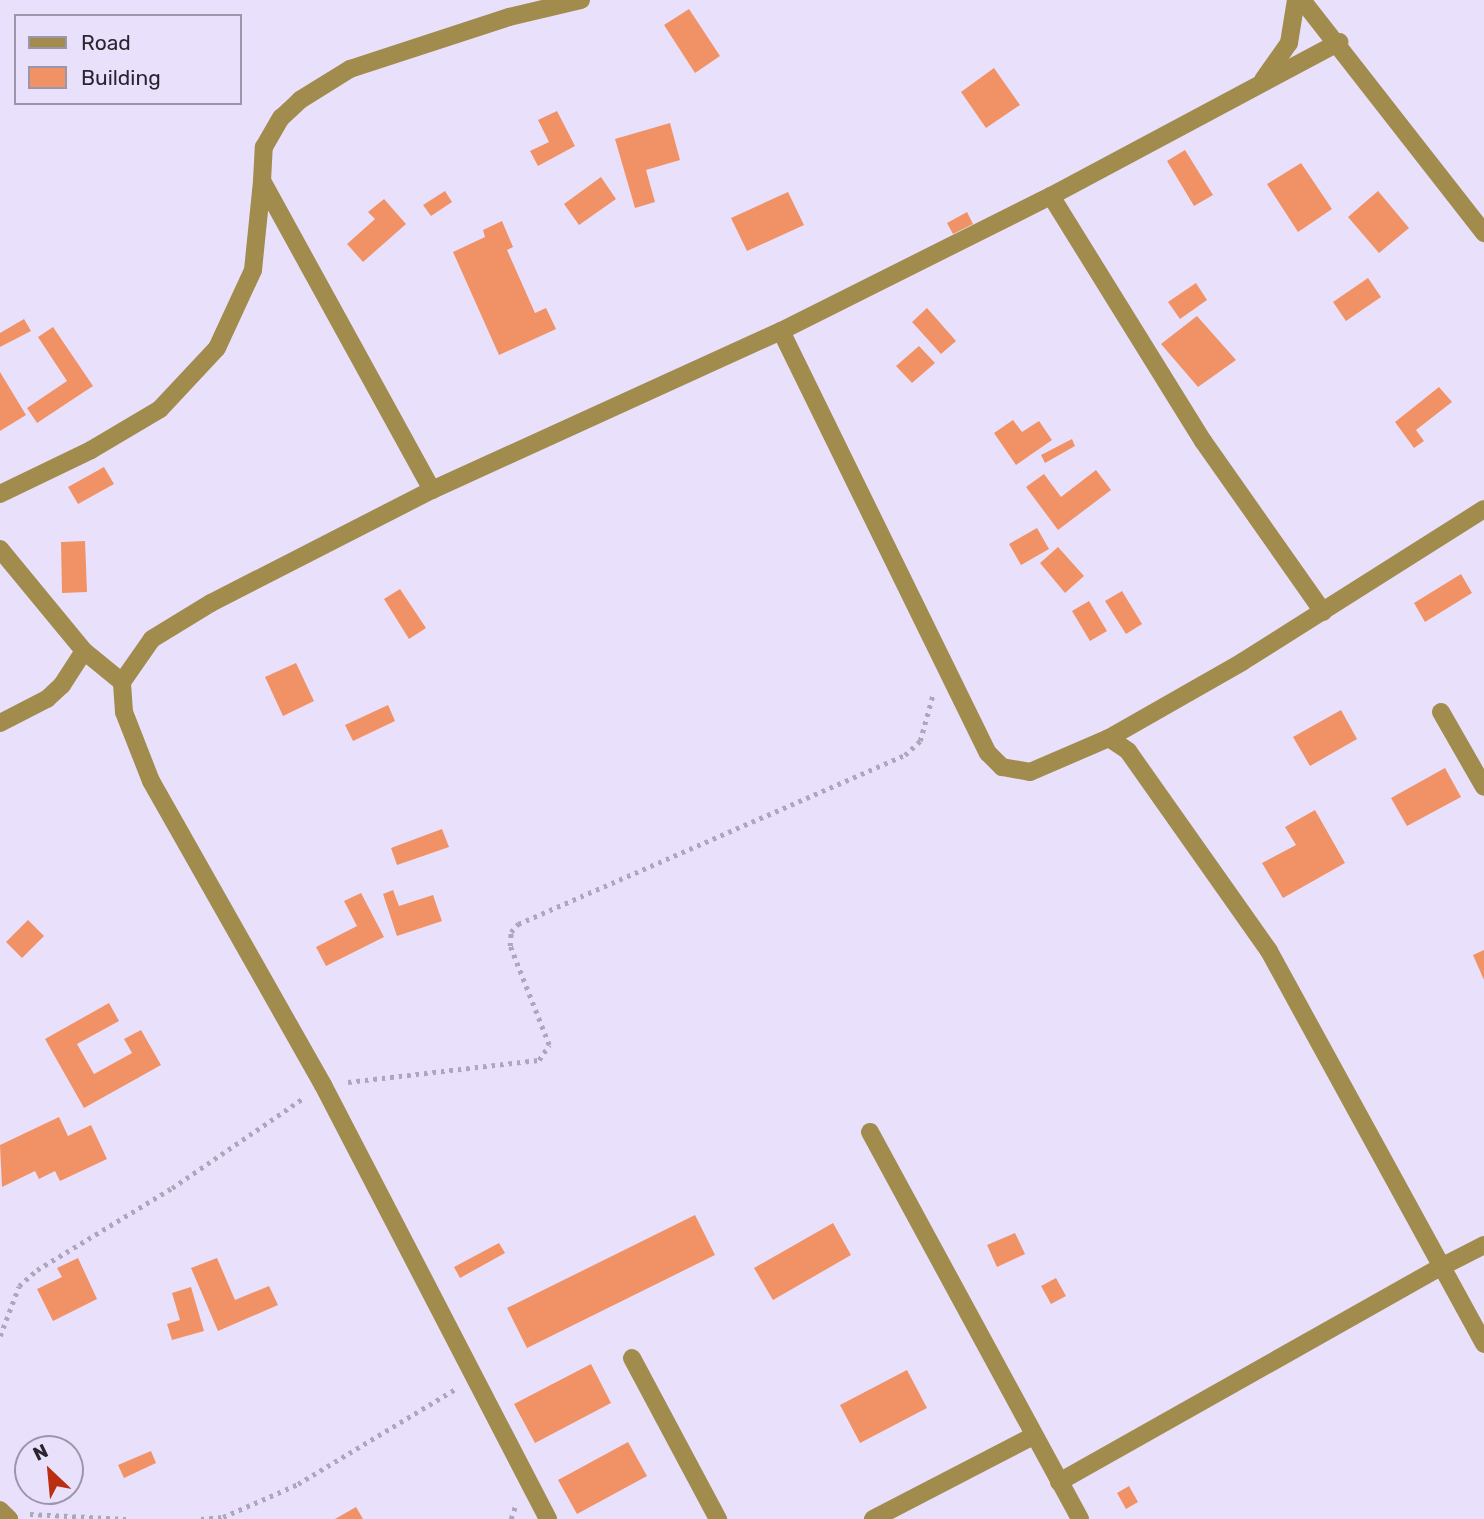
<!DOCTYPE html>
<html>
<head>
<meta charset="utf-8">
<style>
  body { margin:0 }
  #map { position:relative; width:1484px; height:1519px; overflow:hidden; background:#e9e1fb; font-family:Rubik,sans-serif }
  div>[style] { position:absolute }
  .building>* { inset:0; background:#f19266 }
  .path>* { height:4.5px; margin-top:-2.25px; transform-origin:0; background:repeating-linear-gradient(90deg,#ada7bc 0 3.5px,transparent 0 8.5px) }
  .service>* { height:18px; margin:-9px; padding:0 9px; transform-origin:9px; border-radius:9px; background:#a18c4e }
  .minor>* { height:18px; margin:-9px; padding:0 9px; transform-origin:9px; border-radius:9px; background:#a18c4e }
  span { translate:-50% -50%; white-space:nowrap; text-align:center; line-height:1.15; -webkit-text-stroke:5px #e9e1fb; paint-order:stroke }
  .legend { position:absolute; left:14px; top:14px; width:228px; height:91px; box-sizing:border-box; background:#e9e1fb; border:2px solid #9c96aa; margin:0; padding:9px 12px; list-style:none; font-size:21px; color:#292630 }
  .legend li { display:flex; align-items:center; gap:14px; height:35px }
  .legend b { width:35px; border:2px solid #9c96aa }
  .north { position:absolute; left:14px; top:1435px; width:70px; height:70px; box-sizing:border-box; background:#e9e1fb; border:2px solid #9c96aa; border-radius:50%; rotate:334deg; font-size:19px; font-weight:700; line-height:28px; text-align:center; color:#292630 }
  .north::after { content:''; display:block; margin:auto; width:24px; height:32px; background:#ba2f11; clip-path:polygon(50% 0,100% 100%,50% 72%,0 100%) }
</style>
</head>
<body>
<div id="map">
  <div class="building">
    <div style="clip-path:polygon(689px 9px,720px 56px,695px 73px,664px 25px)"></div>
    <div style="clip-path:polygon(994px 68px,1020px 105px,986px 128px,961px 92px)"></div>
    <div style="clip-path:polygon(557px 111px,575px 146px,538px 166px,530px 151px,549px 142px,538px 120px)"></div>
    <div style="clip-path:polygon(670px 123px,680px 160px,646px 170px,655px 202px,635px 208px,615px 139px)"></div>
    <div style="clip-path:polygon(1185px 150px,1213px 195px,1194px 206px,1167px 161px)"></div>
    <div style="clip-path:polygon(1301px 163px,1332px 209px,1298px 232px,1267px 184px)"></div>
    <div style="clip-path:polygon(601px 177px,616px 199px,579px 225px,564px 204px)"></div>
    <div style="clip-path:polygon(445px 191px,452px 202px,431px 216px,423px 205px)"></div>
    <div style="clip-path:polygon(1378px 191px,1409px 228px,1379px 253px,1348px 217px)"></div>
    <div style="clip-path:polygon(788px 192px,804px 225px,747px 251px,731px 218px)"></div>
    <div style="clip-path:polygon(384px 199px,406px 224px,363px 262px,347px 244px,375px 219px,368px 212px)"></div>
    <div style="clip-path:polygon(967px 212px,973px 224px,953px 234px,947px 223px)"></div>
    <div style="clip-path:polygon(502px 221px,513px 247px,507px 250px,535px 313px,546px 308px,556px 329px,499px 355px,453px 252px,485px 237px,483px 230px)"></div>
    <div style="clip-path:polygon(1368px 278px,1381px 297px,1346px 321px,1333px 302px)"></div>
    <div style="clip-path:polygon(1196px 283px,1207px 300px,1180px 319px,1168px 302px)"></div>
    <div style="clip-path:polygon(927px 308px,956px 341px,941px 354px,912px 322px)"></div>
    <div style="clip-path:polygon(1197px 316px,1236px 360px,1198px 387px,1161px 344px)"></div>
    <div style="clip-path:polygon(24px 319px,31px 331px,0 347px,0 333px)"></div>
    <div style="clip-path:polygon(53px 327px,93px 386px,37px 423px,27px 408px,67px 381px,38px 337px)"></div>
    <div style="clip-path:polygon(919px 346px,935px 363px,912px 383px,896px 366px)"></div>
    <div style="clip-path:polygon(0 372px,26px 415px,0 431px)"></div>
    <div style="clip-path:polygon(1439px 387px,1452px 402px,1416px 430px,1424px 441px,1414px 448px,1395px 422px)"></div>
    <div style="clip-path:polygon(1013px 420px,1022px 432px,1039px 421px,1052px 440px,1016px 465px,994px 433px)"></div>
    <div style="clip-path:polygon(1072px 439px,1075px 446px,1045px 463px,1041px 455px)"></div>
    <div style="clip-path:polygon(104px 467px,114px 484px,78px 504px,68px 487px)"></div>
    <div style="clip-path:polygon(1096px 470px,1111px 490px,1058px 530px,1026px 487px,1044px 474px,1061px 497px)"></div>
    <div style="clip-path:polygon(1037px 528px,1049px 549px,1021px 565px,1009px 544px)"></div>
    <div style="clip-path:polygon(85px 541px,87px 592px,62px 593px,61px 542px)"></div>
    <div style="clip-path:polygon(1058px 547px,1084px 576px,1065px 593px,1040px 563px)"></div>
    <div style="clip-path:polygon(1461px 574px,1472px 593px,1425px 622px,1414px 603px)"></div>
    <div style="clip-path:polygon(400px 589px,426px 628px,409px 639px,384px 599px)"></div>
    <div style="clip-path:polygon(1122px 591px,1142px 624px,1126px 634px,1105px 601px)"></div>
    <div style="clip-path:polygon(1089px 601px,1107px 631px,1090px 641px,1072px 611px)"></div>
    <div style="clip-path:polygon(296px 663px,314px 701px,283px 716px,265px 677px)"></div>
    <div style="clip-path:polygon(388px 705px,395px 721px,353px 741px,345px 725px)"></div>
    <div style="clip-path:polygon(1341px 710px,1357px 739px,1310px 766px,1293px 737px)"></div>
    <div style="clip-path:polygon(1445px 768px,1461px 797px,1407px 826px,1391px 798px)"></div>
    <div style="clip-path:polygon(1315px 810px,1345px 863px,1283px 898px,1262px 863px,1296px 845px,1285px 827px)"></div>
    <div style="clip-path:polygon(442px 829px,449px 847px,397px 865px,391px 848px)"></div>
    <div style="clip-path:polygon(393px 890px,399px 906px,433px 895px,442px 921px,397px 936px,383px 894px)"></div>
    <div style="clip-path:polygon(361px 893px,384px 937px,326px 966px,316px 947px,357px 926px,344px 901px)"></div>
    <div style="clip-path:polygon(28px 920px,44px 936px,22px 958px,6px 942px)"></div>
    <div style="clip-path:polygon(1484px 950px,1484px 980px,1473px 955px)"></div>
    <div style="clip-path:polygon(109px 1003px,119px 1021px,77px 1044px,94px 1074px,132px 1053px,124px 1039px,141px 1030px,161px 1065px,84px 1108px,45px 1039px)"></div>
    <div style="clip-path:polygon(59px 1117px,68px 1136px,91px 1125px,107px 1159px,60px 1181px,55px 1171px,39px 1179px,35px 1171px,2px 1187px,0 1145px)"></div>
    <div style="clip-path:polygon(695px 1215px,715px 1255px,527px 1348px,507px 1308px)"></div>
    <div style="clip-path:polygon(833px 1223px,851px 1255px,773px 1300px,754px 1268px)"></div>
    <div style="clip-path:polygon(1015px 1233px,1025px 1254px,997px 1267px,987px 1245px)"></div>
    <div style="clip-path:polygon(499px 1243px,505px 1253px,460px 1278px,454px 1267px)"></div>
    <div style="clip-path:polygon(78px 1258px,97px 1299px,53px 1321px,37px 1289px,62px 1277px,57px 1268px)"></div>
    <div style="clip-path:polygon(217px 1258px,235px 1300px,269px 1286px,278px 1305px,218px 1331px,191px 1268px)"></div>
    <div style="clip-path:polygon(1056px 1278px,1066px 1296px,1051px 1304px,1041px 1286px)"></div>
    <div style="clip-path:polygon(191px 1287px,204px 1331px,172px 1340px,167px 1324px,180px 1320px,172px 1293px)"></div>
    <div style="clip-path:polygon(591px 1364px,611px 1403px,535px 1443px,514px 1404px)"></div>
    <div style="clip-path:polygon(907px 1370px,927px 1408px,860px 1443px,840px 1405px)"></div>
    <div style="clip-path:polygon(628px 1442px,647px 1476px,577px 1514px,558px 1480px)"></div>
    <div style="clip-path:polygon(151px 1451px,156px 1463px,124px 1478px,118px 1465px)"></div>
    <div style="clip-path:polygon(1129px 1486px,1138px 1502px,1126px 1509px,1117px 1493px)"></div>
    <div style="clip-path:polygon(356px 1507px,363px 1519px,335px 1519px)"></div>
  </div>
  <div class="path">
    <div style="left:348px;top:1082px;width:192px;rotate:-6.6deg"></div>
    <div style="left:539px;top:1060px;width:18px;rotate:-56deg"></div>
    <div style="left:549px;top:1045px;width:106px;rotate:-111.5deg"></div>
    <div style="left:510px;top:946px;width:14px;rotate:-86deg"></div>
    <div style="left:511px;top:932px;width:11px;rotate:-49deg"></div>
    <div style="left:518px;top:924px;width:422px;rotate:-23.6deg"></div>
    <div style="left:905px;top:755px;width:21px;rotate:-43deg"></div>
    <div style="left:920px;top:741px;width:49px;rotate:-74.5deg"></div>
    <div style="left:0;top:1336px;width:53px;rotate:-69.2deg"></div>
    <div style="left:19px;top:1286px;width:24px;rotate:-42deg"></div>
    <div style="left:37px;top:1270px;width:158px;rotate:-31.3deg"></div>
    <div style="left:172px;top:1188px;width:161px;rotate:-34.4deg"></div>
    <div style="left:30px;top:1514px;width:96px;rotate:3deg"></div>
    <div style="left:201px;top:1519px;width:22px;rotate:-5deg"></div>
    <div style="left:223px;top:1517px;width:82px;rotate:-23.7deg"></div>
    <div style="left:298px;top:1484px;width:186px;rotate:-31.1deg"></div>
    <div style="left:511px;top:1519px;width:13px;rotate:-72deg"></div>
  </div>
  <div class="service">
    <div style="left:870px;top:1132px;width:440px;rotate:61.5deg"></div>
    <div style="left:632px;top:1358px;width:183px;rotate:61.9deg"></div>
    <div style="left:1059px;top:1482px;width:441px;rotate:-29.4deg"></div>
    <div style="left:873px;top:1519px;width:180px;rotate:-27.4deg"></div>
  </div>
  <div class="minor">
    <div style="left:1302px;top:0;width:296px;rotate:52deg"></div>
    <div style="left:1263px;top:80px;width:45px;rotate:-54.9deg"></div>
    <div style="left:1289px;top:43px;width:44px;rotate:-80.8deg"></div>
    <div style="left:1051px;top:196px;width:288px;rotate:58.2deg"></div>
    <div style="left:1203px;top:441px;width:209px;rotate:54.9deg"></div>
    <div style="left:781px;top:331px;width:470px;rotate:63.9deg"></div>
    <div style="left:988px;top:753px;width:20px;rotate:45deg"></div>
    <div style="left:1002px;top:767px;width:28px;rotate:10deg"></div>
    <div style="left:1030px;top:772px;width:86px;rotate:-23.3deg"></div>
    <div style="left:1109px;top:738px;width:23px;rotate:34deg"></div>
    <div style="left:1128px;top:751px;width:245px;rotate:54.8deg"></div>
    <div style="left:1269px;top:951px;width:448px;rotate:61.3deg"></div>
    <div style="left:432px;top:490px;width:353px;rotate:-118.8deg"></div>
    <div style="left:262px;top:181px;width:34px;rotate:-87deg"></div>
    <div style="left:264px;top:147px;width:34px;rotate:-60deg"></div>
    <div style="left:281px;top:118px;width:26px;rotate:-43deg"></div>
    <div style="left:300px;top:100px;width:59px;rotate:-31.8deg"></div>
    <div style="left:350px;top:69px;width:167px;rotate:-18.1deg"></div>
    <div style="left:509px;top:17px;width:74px;rotate:-13.3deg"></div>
    <div style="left:0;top:494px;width:101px;rotate:-25.8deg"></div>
    <div style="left:91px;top:450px;width:80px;rotate:-30.7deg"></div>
    <div style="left:160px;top:409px;width:83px;rotate:-46.9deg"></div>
    <div style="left:217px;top:348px;width:86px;rotate:-65.2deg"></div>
    <div style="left:253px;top:270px;width:89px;rotate:-84.2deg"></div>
    <div style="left:0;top:549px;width:132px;rotate:50.5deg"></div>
    <div style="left:84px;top:651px;width:49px;rotate:39.2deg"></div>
    <div style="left:1441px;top:712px;width:86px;rotate:60.2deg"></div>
    <div style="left:0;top:723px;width:53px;rotate:-27.1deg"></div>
    <div style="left:47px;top:699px;width:21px;rotate:-43deg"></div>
    <div style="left:62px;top:685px;width:40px;rotate:-57.1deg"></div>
    <div style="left:1109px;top:738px;width:153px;rotate:-29.7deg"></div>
    <div style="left:1242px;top:662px;width:286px;rotate:-32.3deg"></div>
    <div style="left:1443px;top:1266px;width:46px;rotate:-27.1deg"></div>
    <div style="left:0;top:1510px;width:13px;rotate:45deg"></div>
    <div style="left:548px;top:1519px;width:489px;rotate:-117.4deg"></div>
    <div style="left:323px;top:1085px;width:349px;rotate:-119.5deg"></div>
    <div style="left:151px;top:781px;width:74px;rotate:-111.4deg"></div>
    <div style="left:124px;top:712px;width:30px;rotate:-94deg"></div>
    <div style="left:122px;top:682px;width:52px;rotate:-55.1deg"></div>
    <div style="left:152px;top:639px;width:69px;rotate:-31.4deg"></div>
    <div style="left:211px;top:603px;width:248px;rotate:-27.1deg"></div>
    <div style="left:432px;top:490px;width:384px;rotate:-24.5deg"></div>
    <div style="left:781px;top:331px;width:302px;rotate:-26.6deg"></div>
    <div style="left:1051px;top:196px;width:327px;rotate:-28.1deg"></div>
  </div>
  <ul class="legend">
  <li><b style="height:9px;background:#a18c4e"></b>Road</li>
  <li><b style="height:19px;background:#f19266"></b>Building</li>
  </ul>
  <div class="north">N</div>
</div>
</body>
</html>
